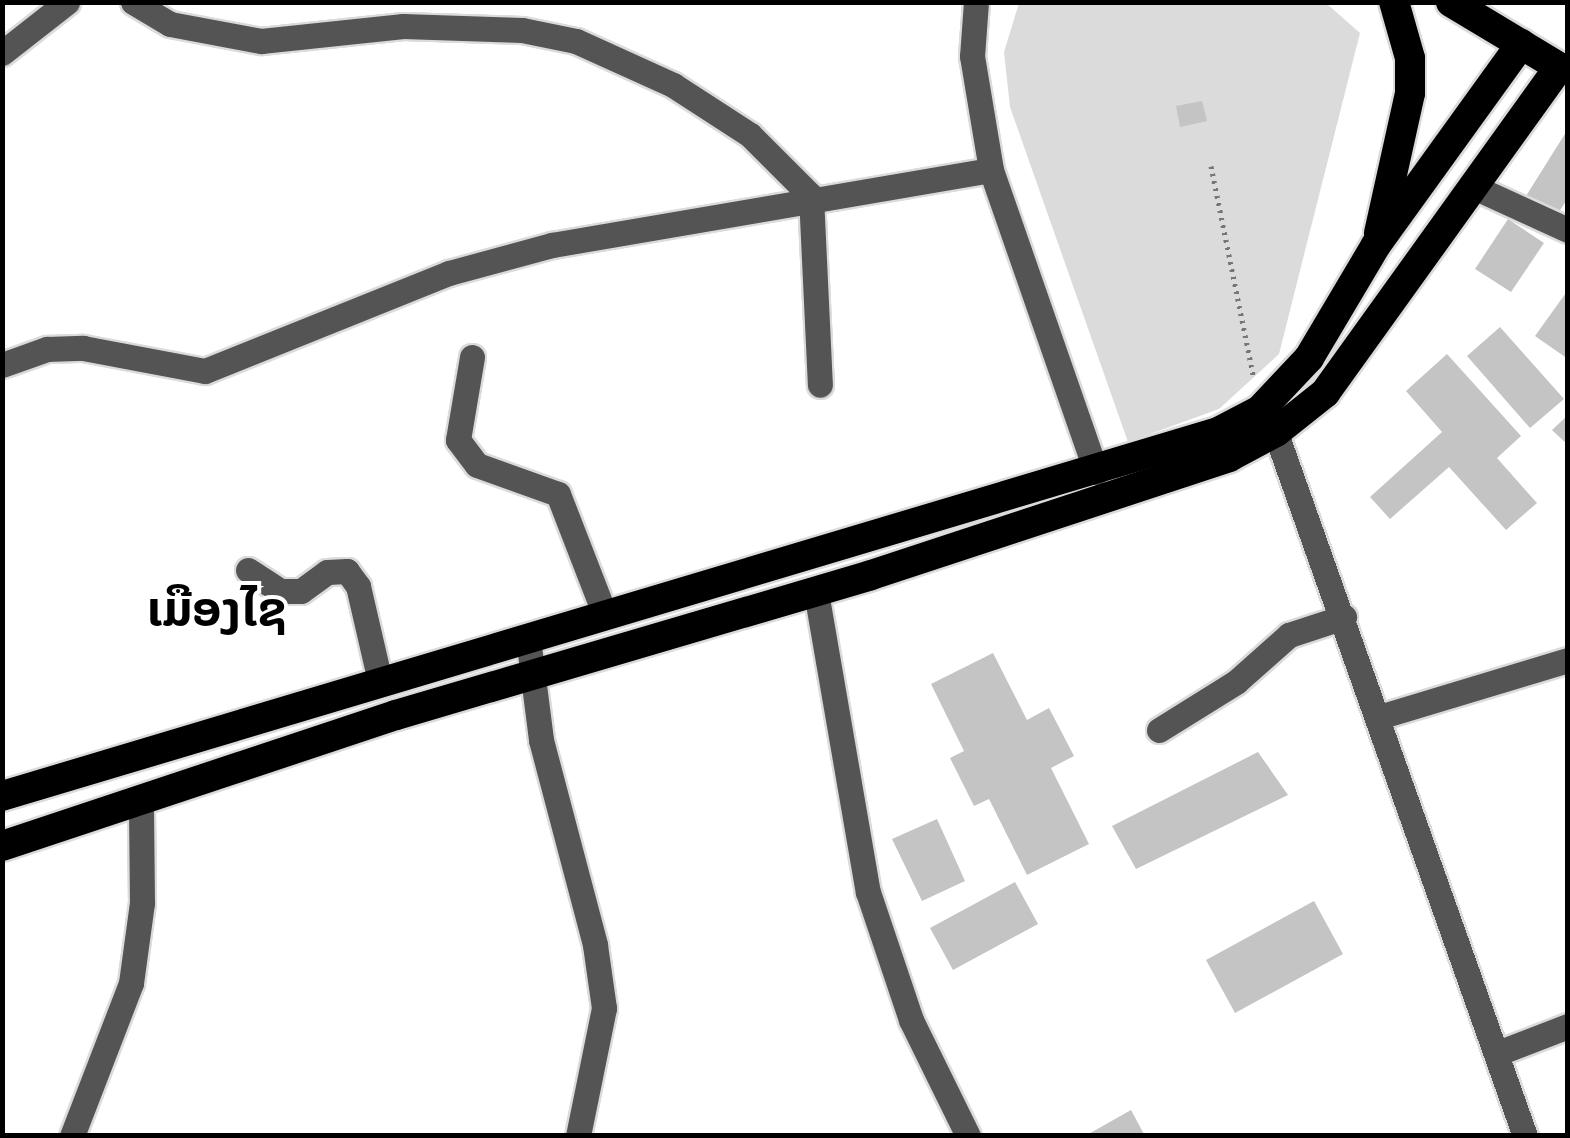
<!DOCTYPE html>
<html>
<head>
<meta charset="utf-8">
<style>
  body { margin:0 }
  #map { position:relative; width:1570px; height:1138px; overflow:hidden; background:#fff; font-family:"Work Sans","Noto Sans Lao",sans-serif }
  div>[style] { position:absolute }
  .green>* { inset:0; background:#dbdbdb }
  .building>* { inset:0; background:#c4c4c4 }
  .path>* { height:5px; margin-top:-2.5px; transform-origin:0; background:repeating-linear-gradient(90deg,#767676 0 2.5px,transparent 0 7.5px) }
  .roads { filter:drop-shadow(2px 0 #dbdbdb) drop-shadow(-2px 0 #dbdbdb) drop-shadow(0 2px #dbdbdb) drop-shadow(0 -2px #dbdbdb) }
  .minor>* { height:25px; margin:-12.5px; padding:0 12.5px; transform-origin:12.5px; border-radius:12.5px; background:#545454 }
  .highway>* { height:30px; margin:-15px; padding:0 15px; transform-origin:15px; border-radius:15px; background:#000 }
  span { translate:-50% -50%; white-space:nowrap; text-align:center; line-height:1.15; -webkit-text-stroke:8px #fff; paint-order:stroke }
  .town-label { font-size:48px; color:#000; font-weight:700 }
  .frame { position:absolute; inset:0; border:5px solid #000; pointer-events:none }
</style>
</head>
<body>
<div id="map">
  <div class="green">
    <div style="clip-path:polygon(1019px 3px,1326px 3px,1360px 33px,1279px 354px,1219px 409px,1128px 442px,1010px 107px,1004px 52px)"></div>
  </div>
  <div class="building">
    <div style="clip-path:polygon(1202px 101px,1207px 121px,1180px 127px,1176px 106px)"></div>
    <div style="clip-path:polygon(1568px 129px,1568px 198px,1557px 215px,1526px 196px)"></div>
    <div style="clip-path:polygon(1508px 219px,1544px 243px,1511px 292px,1475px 269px)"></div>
    <div style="clip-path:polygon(1568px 290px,1568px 359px,1535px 336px)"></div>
    <div style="clip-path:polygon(1500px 327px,1564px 399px,1530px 428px,1467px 356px)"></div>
    <div style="clip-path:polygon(1447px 354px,1521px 436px,1497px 458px,1537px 503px,1506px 530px,1449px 467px,1390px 519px,1370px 497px,1442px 432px,1406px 391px)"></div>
    <div style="clip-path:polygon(1568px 415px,1568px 445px,1552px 430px)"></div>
    <div style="clip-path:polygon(993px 653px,1027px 720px,1049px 708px,1074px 756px,1051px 768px,1089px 844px,1027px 875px,989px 799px,974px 806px,950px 758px,964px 751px,931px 684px)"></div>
    <div style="clip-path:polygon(1258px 752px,1288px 795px,1136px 869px,1112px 826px)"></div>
    <div style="clip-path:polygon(937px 819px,965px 881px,922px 901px,892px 839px)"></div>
    <div style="clip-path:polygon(1015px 882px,1038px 924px,953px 970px,930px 928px)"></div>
    <div style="clip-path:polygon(1314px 901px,1343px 954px,1235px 1013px,1206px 960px)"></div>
    <div style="clip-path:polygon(1131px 1110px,1145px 1136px,1085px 1136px)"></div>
  </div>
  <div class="path">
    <div style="left:1211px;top:166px;width:217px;rotate:78.6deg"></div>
  </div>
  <div class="roads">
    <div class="minor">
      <div style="left:133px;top:2px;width:43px;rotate:30.7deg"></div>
      <div style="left:170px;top:24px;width:93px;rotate:10.6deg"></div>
      <div style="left:261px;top:41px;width:143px;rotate:-6deg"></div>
      <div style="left:403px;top:26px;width:119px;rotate:1.9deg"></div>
      <div style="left:522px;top:30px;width:55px;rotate:11.5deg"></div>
      <div style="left:576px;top:41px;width:107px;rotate:24.4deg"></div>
      <div style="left:673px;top:85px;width:92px;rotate:33deg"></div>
      <div style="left:750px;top:135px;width:86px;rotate:45deg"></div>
      <div style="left:811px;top:196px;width:189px;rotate:87.3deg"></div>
      <div style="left:976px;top:2px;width:54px;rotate:94.2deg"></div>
      <div style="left:972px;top:56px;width:116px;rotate:80.5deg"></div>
      <div style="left:991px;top:170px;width:320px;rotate:70.8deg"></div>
      <div style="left:2px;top:53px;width:83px;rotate:-38.1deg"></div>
      <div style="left:1474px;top:187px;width:103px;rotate:24.6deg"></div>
      <div style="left:472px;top:357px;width:84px;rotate:99.6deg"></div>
      <div style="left:458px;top:440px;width:31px;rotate:53deg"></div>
      <div style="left:477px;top:465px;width:86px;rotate:19.7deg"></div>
      <div style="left:558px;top:494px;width:130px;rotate:68.8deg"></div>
      <div style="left:2px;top:365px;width:48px;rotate:-19.6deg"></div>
      <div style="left:47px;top:349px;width:36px;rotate:-2deg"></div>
      <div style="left:83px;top:348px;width:124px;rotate:10.7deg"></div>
      <div style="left:205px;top:371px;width:263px;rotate:-21.9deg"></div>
      <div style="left:449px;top:273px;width:107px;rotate:-15.2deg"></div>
      <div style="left:552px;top:245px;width:445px;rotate:-9.7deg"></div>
      <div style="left:1269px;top:414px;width:766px;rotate:70.48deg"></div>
      <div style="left:248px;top:570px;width:38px;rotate:33deg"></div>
      <div style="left:280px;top:591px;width:21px"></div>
      <div style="left:301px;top:591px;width:32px;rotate:-36deg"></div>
      <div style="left:327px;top:572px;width:20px;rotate:-3deg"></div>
      <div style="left:347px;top:571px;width:19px;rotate:54deg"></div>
      <div style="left:358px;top:586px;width:98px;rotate:77deg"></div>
      <div style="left:816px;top:592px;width:304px;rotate:80.2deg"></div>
      <div style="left:868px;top:892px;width:135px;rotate:71.4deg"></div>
      <div style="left:911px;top:1020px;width:129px;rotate:63.8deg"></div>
      <div style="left:528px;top:638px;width:103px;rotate:82.7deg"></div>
      <div style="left:541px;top:740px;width:212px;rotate:75.2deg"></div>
      <div style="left:595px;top:945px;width:64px;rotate:81.9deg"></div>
      <div style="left:604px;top:1008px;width:131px;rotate:101.5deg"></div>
      <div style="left:1379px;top:717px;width:197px;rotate:-16.8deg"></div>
      <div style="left:1159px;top:730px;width:91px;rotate:-31.9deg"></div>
      <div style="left:1236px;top:682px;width:71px;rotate:-41.6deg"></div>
      <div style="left:1289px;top:635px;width:58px;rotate:-18.1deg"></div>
      <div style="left:1498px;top:1053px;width:75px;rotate:-21.1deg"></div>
      <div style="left:72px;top:1136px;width:164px;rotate:-68.9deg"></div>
      <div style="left:131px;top:983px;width:81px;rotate:-82.2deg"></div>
      <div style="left:142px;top:903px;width:99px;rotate:-90.6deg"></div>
    </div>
    <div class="highway">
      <div style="left:1379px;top:233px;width:143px;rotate:-77.5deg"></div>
      <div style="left:1410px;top:93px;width:35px;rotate:-90deg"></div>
      <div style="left:1410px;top:58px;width:58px;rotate:-105.9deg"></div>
      <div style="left:2px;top:796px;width:1269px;rotate:-16.66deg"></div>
      <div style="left:1218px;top:432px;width:47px;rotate:-27.6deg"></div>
      <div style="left:1260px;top:410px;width:71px;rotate:-46.7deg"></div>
      <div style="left:1309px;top:358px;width:131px;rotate:-59.3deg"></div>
      <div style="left:1376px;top:245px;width:248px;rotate:-54.2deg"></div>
      <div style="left:2px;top:846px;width:415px;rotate:-18.4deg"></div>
      <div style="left:396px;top:715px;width:495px;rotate:-16.4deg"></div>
      <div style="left:871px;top:575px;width:377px;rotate:-18.2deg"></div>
      <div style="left:1229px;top:457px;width:53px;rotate:-28deg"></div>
      <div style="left:1276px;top:432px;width:63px;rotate:-38.5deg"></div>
      <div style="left:1325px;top:393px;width:401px;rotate:-54.3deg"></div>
      <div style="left:1559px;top:67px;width:126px;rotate:-149deg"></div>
    </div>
  </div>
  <div class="town-label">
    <span style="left:217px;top:610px">ເມືອງໄຊ</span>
  </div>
  <div class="frame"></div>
</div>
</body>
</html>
